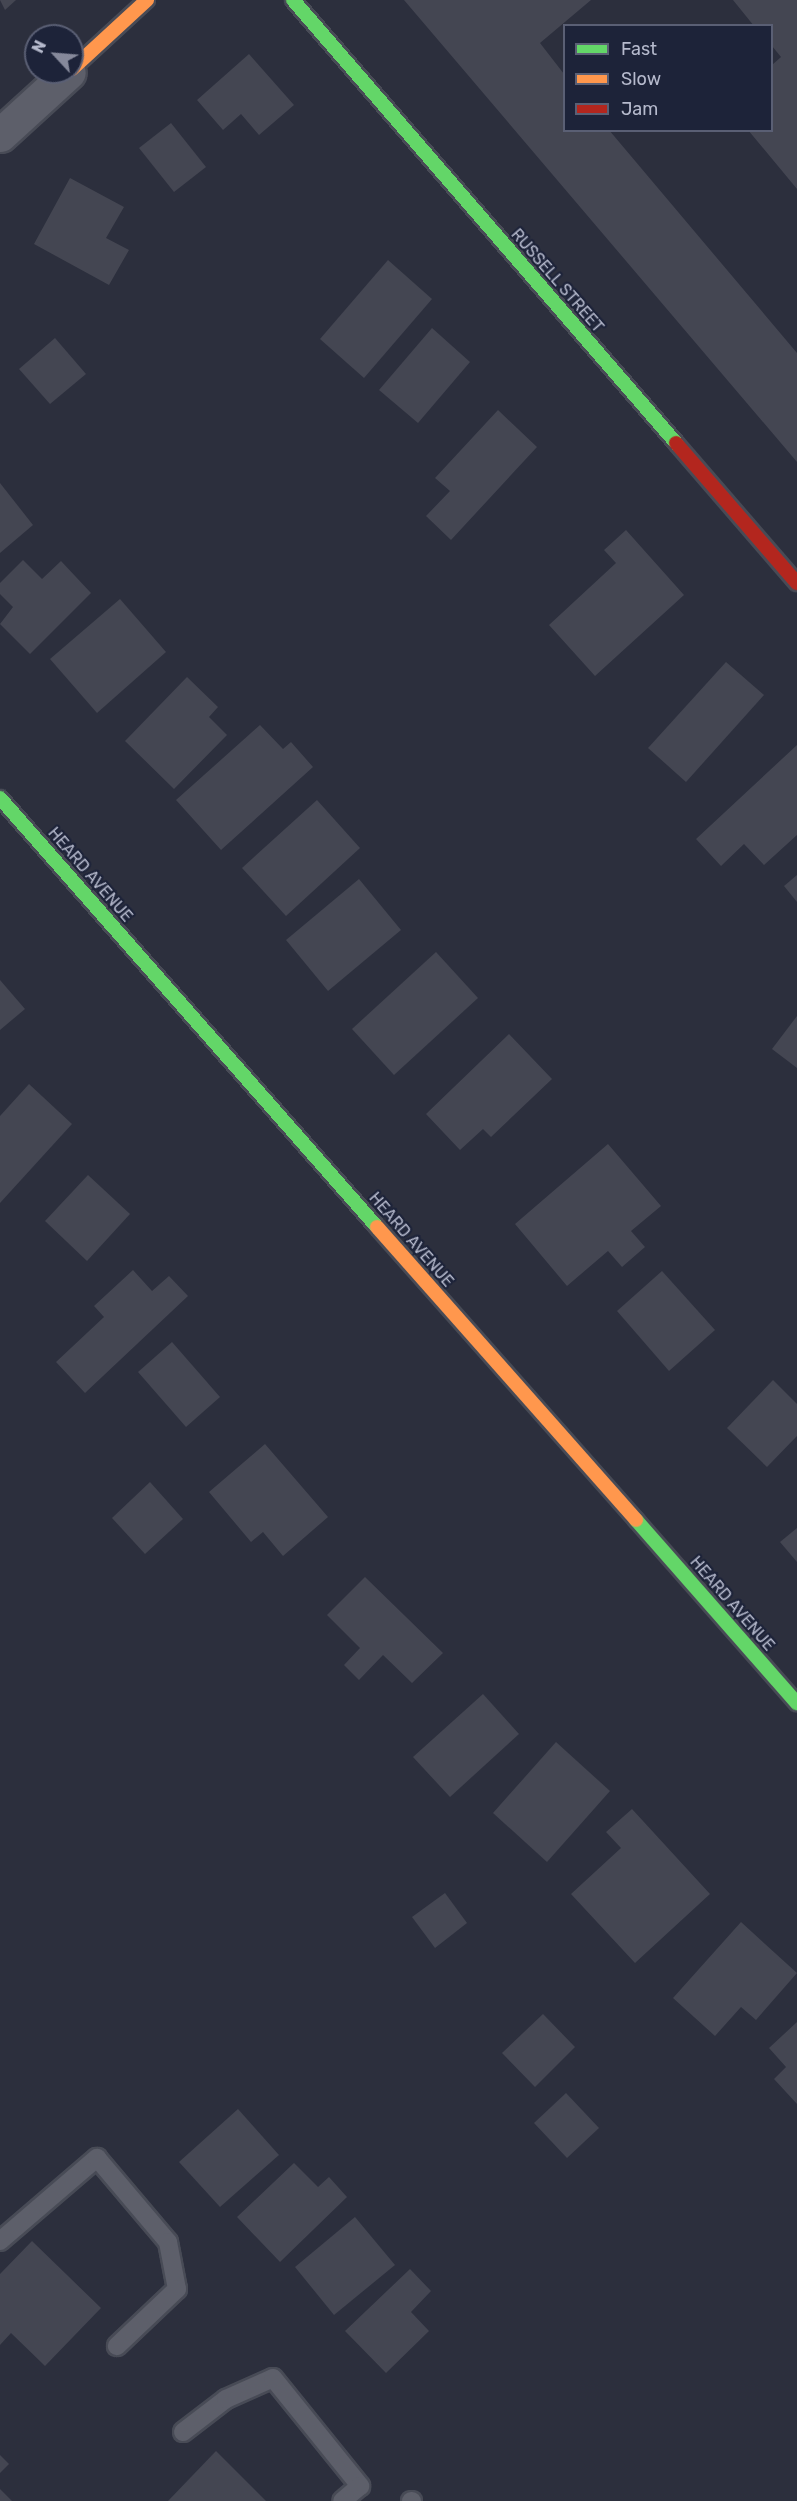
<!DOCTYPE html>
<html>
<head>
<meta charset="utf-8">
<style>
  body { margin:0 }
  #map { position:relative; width:797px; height:2501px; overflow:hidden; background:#2c2f3d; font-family:Rubik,sans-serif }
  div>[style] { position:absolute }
  .building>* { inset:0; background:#444652 }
  .roads { filter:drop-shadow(2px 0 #484b56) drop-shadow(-2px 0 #484b56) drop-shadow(0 2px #484b56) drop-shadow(0 -2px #484b56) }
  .lane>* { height:18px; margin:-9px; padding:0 9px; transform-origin:9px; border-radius:9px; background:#5d5f6a }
  .street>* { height:33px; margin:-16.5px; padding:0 16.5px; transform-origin:16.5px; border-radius:16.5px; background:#5d5f6a }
  .fast>* { height:14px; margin:-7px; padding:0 7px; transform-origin:7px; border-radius:7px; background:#63d668 }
  .slow>* { height:14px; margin:-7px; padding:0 7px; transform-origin:7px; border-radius:7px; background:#ff974d }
  .jam>* { height:14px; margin:-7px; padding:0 7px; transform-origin:7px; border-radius:7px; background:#b3261e }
  span { translate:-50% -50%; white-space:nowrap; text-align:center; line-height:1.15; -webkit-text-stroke:4.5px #1d2339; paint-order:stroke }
  .street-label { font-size:16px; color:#b6bacd }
  .legend { position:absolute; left:563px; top:24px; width:210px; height:108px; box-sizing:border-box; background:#1d2339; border:2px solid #5a5f74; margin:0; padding:8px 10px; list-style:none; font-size:18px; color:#b6bacd }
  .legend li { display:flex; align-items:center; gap:12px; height:30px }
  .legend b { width:30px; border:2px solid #5a5f74 }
  .north { position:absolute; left:24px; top:24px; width:60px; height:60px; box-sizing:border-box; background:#1d2339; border:2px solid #5a5f74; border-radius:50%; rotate:296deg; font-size:16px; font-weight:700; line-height:24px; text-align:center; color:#b6bacd }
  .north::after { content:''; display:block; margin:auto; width:21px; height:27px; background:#86899b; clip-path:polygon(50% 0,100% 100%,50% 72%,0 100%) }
</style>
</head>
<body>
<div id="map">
  <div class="building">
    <div style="clip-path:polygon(0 0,16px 0,5px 10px)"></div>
    <div style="clip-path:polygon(404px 0,591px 0,540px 43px,564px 74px,564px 130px,609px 130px,797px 353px,797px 462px)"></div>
    <div style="clip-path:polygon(733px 0,797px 0,797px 189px,748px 130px,772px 130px,772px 65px,781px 57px,772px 46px,772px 26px,754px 26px)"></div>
    <div style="clip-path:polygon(249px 54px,294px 105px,259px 135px,241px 114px,223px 130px,197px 100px)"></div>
    <div style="clip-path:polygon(171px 123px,206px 167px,174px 192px,139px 148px)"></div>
    <div style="clip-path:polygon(70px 178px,124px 207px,106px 238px,129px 250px,109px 285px,34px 244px)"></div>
    <div style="clip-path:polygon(388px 260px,432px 299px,364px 378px,320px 339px)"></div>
    <div style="clip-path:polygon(432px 328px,470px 362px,418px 423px,379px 390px)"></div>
    <div style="clip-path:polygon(55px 338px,86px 374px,50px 404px,19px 369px)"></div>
    <div style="clip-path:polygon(498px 410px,537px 447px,451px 540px,426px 516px,450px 491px,435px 478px)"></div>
    <div style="clip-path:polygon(0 483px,33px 525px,0 553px)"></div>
    <div style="clip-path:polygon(626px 530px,684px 595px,595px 676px,549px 625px,616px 563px,604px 550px)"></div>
    <div style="clip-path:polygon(23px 560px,42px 579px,61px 561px,91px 593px,30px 654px,0 624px,13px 607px,0 594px,0 583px)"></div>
    <div style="clip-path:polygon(120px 599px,166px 652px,97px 713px,50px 659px)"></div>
    <div style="clip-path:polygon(726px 662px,764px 695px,686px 782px,648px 748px)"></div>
    <div style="clip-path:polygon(187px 677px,218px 707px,209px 717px,227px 735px,174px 789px,125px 741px)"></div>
    <div style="clip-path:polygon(260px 725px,283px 749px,291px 742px,313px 767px,221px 850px,176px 800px)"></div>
    <div style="clip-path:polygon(797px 745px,797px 835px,764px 865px,744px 844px,721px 866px,696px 839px)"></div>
    <div style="clip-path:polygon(317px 800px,360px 848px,286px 916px,242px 868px)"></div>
    <div style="clip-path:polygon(797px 875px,797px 902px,784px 886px)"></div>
    <div style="clip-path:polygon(359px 879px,401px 930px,328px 991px,286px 940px)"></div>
    <div style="clip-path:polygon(436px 952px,478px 998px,394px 1075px,352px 1029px)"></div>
    <div style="clip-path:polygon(0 980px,25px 1009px,0 1030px)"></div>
    <div style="clip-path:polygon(797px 1016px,797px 1068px,772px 1049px)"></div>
    <div style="clip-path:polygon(509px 1034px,552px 1079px,491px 1137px,483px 1129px,460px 1150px,426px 1114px)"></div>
    <div style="clip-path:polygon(29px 1084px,72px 1124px,0 1203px,0 1116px)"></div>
    <div style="clip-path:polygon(608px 1144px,661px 1206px,631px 1231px,645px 1247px,622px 1267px,608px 1251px,567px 1286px,515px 1224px)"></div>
    <div style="clip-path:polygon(88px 1175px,130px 1214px,87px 1261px,45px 1221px)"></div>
    <div style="clip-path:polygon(133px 1270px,152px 1291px,169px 1276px,188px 1296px,85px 1393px,56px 1362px,104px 1317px,94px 1306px)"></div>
    <div style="clip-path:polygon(662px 1271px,715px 1330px,669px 1371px,617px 1311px)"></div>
    <div style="clip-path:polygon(172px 1342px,220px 1397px,186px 1427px,138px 1372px)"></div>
    <div style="clip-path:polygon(773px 1380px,797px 1404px,797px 1436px,767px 1467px,727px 1428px)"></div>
    <div style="clip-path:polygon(265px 1444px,328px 1517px,283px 1556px,263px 1532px,251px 1542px,209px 1492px)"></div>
    <div style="clip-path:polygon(150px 1482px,183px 1519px,145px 1554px,112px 1518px)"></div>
    <div style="clip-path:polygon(797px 1528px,797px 1562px,780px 1542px)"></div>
    <div style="clip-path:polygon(365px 1577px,443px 1653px,412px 1683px,383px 1655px,359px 1680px,344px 1665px,360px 1648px,327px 1615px)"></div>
    <div style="clip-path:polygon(483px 1694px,519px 1734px,450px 1797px,413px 1757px)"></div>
    <div style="clip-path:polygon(556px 1742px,610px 1791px,547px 1862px,493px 1813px)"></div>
    <div style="clip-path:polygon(632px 1809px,710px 1894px,635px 1963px,571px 1894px,621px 1848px,606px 1832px)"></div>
    <div style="clip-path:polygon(445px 1893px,467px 1923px,435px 1948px,412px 1917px)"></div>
    <div style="clip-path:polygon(741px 1922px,797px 1973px,756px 2020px,741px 2007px,715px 2036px,673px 1998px)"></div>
    <div style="clip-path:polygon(543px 2014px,575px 2047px,535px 2087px,502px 2053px)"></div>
    <div style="clip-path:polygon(797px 2022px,797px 2104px,774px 2079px,786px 2067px,769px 2048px)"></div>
    <div style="clip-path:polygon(566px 2093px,599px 2128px,567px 2158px,534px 2123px)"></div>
    <div style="clip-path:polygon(238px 2109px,279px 2155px,220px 2207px,179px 2162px)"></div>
    <div style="clip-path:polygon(294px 2163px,318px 2187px,329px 2177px,347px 2197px,280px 2262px,237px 2217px)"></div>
    <div style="clip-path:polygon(355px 2217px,395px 2265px,334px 2315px,295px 2267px)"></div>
    <div style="clip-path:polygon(32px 2241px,101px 2308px,45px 2366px,11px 2333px,0 2345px,0 2274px)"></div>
    <div style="clip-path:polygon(410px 2269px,431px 2291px,411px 2312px,429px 2331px,386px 2373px,345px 2331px)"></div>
    <div style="clip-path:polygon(216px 2451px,266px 2501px,168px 2501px)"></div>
    <div style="clip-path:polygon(0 2455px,9px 2464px,0 2473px)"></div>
    <div style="clip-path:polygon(0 2489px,12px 2501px,0 2501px)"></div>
  </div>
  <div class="roads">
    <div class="lane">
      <div style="left:0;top:2241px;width:128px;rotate:-40.6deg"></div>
      <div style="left:97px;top:2158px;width:110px;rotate:49.8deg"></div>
      <div style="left:168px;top:2242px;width:48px;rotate:79.2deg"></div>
      <div style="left:177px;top:2289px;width:83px;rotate:136.5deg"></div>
      <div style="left:183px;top:2432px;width:54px;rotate:-37.5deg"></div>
      <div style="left:226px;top:2399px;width:51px;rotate:-24.1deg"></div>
      <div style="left:273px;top:2378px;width:139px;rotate:51.1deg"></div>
      <div style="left:360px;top:2486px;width:23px;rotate:140deg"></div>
      <div style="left:411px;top:2501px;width:1px"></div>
    </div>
    <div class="street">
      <div style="left:0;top:135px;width:93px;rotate:-42.4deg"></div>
    </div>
    <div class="fast">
      <div style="left:293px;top:0;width:586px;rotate:49.15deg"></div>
      <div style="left:0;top:798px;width:571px;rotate:48.69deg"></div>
      <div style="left:636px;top:1520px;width:244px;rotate:48.7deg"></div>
    </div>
    <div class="slow">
      <div style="left:72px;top:69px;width:102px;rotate:-42.6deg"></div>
      <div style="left:377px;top:1227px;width:391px;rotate:48.5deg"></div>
    </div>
    <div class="jam">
      <div style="left:676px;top:443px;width:185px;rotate:49.2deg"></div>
    </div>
  </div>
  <div class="street-label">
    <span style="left:557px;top:281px;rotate:49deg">RUSSELL STREET</span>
    <span style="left:90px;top:875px;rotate:49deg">HEARD AVENUE</span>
    <span style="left:411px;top:1240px;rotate:49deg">HEARD AVENUE</span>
    <span style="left:732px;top:1604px;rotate:49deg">HEARD AVENUE</span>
  </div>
  <ul class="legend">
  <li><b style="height:8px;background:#63d668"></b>Fast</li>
  <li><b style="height:8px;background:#ff974d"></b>Slow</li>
  <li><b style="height:8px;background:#b3261e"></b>Jam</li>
  </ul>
  <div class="north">N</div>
</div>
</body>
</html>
